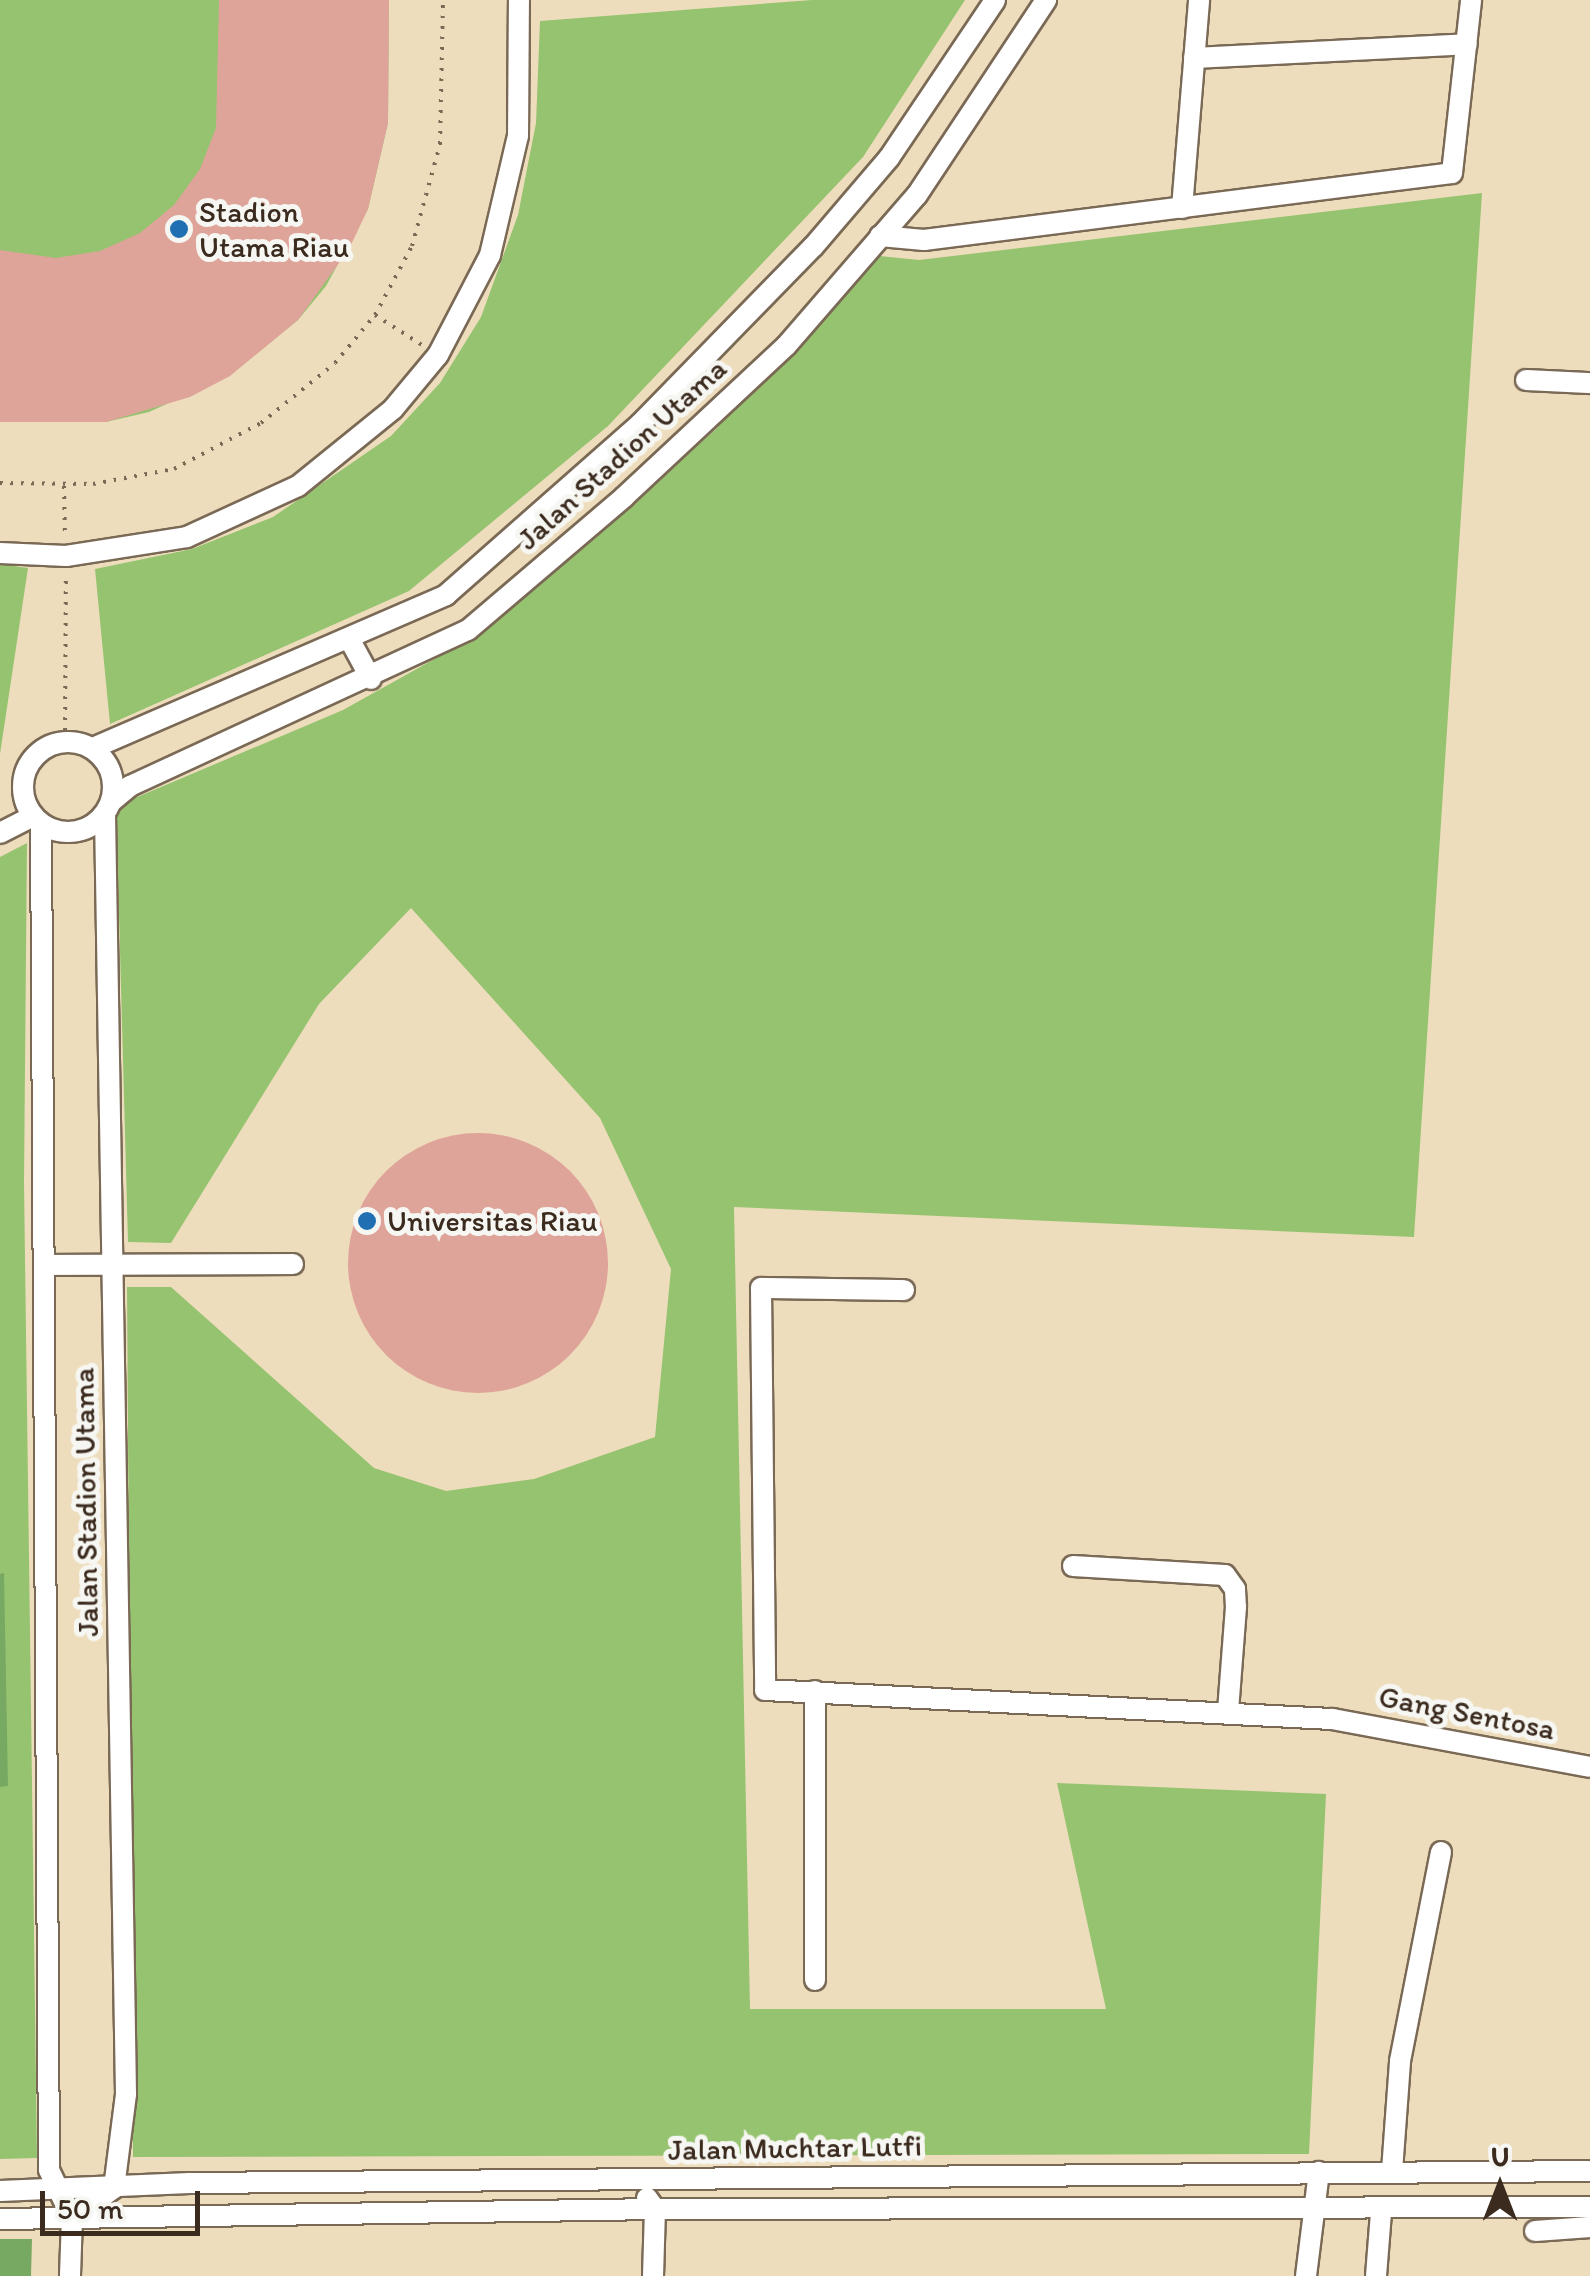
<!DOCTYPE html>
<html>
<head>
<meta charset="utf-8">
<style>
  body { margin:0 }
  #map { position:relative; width:1590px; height:2276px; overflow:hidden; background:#eeddbc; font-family:Itim,sans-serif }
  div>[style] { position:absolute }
  .green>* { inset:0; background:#96c370 }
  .forest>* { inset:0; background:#78a962 }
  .building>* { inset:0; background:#dfa499 }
  .round { border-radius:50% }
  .path>* { height:4px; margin-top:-2px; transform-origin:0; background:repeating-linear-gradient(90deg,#7a6955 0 2.5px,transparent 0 10.5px) }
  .roads { filter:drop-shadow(2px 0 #7a6955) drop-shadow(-2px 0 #7a6955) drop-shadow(0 2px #7a6955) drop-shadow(0 -2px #7a6955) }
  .minor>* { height:20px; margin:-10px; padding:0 10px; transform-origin:10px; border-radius:10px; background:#fff }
  .minor>.ring { margin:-10px; padding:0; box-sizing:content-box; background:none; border:20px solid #fff; border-radius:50% }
  .dots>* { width:28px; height:28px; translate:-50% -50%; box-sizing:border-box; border:5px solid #f6f6f2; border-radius:50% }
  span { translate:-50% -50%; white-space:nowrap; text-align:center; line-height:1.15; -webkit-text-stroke:10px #f6f6f2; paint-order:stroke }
  .poi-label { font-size:30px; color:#3b2a1e }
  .left { translate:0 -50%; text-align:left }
  .street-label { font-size:30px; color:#3b2a1e }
  .north { position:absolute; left:1450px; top:2136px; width:100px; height:100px; -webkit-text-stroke:8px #f6f6f2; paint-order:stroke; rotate:0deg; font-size:28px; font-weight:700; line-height:40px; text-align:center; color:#3b2a1e }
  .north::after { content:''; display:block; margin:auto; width:35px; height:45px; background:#3b2a1e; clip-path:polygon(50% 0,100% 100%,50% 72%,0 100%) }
  .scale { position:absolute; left:40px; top:2191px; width:160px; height:45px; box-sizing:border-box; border:5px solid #3b2a1e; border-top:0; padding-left:12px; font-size:30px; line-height:35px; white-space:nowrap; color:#3b2a1e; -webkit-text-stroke:8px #f6f6f2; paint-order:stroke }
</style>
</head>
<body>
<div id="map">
  <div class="green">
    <div style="clip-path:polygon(0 0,389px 0,388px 123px,368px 209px,326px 286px,298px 320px,229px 376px,149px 412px,106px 422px,0 422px)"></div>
    <div style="clip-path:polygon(812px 0,965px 0,863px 157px,608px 426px,409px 591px,110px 724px,95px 569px,192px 549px,273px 517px,391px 436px,440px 383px,481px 317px,518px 215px,536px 123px,540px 21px)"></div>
    <div style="clip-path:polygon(1482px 193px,1414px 1237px,734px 1207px,750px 2009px,1106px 2009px,1057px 1783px,1326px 1794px,1309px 2154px,133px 2157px,127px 1287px,171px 1287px,374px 1468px,446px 1491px,534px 1479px,655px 1437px,671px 1269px,600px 1118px,411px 908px,319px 1004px,171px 1243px,128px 1242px,116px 806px,343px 710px,474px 637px,715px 430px,870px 255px,919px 260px)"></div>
    <div style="clip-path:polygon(0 564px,28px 568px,0 754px)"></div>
    <div style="clip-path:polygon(27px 843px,24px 1182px,37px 2158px,0 2159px,0 857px)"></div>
  </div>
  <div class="forest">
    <div style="clip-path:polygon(4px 1573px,8px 1786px,0 1787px,0 1574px)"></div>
    <div style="clip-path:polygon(0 2239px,32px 2239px,31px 2276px,0 2276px)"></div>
  </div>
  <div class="building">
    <div style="clip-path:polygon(219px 0,389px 0,388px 123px,368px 209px,349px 249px,298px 320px,230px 376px,190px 397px,106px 422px,0 422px,0 250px,56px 258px,100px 251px,140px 233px,174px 205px,200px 169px,216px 128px)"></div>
    <div class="round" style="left:348px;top:1133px;width:260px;height:260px"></div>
  </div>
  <div class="path">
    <div style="left:375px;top:315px;width:56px;rotate:32.6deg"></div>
    <div style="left:0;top:483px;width:93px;rotate:0.6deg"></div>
    <div style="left:93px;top:484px;width:82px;rotate:-10.5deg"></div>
    <div style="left:174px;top:469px;width:98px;rotate:-27.9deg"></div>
    <div style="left:261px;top:423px;width:95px;rotate:-39deg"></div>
    <div style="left:335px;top:363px;width:62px;rotate:-50.2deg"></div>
    <div style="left:375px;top:315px;width:78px;rotate:-61.8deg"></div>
    <div style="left:412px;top:246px;width:106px;rotate:-74.6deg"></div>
    <div style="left:440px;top:144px;width:144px;rotate:-88.8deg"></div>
    <div style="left:64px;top:486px;width:50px;rotate:88.9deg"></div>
    <div style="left:65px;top:741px;width:165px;rotate:-89.7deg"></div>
  </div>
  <div class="roads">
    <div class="minor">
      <div style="left:1194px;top:58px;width:273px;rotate:-2.9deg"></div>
      <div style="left:1182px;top:208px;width:209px;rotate:-85.3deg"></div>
      <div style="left:880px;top:236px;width:44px;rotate:5.2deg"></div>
      <div style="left:924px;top:240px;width:532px;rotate:-7.23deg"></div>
      <div style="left:1452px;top:173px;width:174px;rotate:-83.7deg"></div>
      <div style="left:1526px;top:380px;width:64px;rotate:2.7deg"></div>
      <div style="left:0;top:553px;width:66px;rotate:2.6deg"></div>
      <div style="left:66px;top:556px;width:122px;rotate:-8.9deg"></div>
      <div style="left:187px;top:537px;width:122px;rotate:-24.7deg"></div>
      <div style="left:298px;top:486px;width:122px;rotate:-39deg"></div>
      <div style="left:393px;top:409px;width:70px;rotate:-50.2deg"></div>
      <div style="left:438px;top:355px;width:113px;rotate:-62.5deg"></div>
      <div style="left:490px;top:255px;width:122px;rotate:-76.8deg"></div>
      <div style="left:518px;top:136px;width:136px;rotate:-89.6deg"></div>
      <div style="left:351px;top:642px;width:42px;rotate:61.6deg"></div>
      <div class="ring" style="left:23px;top:742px;width:70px;height:70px"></div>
      <div style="left:93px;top:748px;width:385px;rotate:-23.4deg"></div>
      <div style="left:446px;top:595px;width:259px;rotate:-41.4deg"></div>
      <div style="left:640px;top:424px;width:248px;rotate:-45.7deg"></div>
      <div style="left:813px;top:247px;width:117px;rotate:-49.5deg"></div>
      <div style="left:889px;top:158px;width:190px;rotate:-56.1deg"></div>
      <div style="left:112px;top:801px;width:23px;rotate:-40deg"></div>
      <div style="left:130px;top:786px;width:372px;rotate:-24.8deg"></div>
      <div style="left:468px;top:630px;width:205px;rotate:-40.4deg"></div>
      <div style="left:624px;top:497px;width:221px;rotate:-43deg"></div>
      <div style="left:786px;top:346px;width:200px;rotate:-49.1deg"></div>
      <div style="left:917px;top:195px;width:234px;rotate:-56.5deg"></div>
      <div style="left:41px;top:825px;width:1345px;rotate:89.66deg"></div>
      <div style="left:49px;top:2170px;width:53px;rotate:64.4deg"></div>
      <div style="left:72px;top:2218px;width:58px;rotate:92deg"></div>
      <div style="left:0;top:833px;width:37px;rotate:-27deg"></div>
      <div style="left:44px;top:1265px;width:249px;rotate:-0.2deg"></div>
      <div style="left:904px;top:1290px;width:143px;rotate:-179.2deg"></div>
      <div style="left:761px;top:1288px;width:402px;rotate:89.4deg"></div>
      <div style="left:765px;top:1690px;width:568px;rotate:2.93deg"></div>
      <div style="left:1332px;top:1719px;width:262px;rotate:10.5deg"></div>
      <div style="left:1073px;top:1566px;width:152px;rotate:3.4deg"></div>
      <div style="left:1225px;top:1575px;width:17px;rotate:54deg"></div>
      <div style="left:1235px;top:1589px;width:18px;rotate:87deg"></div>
      <div style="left:1236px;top:1607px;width:104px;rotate:94.4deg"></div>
      <div style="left:815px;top:1691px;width:289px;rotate:90deg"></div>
      <div style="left:1392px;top:2171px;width:110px;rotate:-85.8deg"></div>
      <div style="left:1400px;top:2061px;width:213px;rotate:-78.9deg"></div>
      <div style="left:0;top:2191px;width:190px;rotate:-2.4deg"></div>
      <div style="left:190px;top:2183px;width:1400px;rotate:-0.49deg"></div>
      <div style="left:647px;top:2198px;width:14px;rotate:54deg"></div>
      <div style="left:655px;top:2209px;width:67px;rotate:91.7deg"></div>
      <div style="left:72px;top:2218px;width:52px;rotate:-35.5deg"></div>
      <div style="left:114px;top:2188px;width:95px;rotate:-82.7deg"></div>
      <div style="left:126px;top:2094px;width:1280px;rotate:-90.94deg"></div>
      <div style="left:0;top:2219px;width:655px;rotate:-0.87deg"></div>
      <div style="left:655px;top:2209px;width:935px;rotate:-0.12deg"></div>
      <div style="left:1535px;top:2231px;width:55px;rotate:-4.2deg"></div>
      <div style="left:1306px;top:2276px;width:105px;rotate:-82.9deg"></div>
      <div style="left:1376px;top:2276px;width:64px;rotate:-85.5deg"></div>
    </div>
  </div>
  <div class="dots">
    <div style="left:179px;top:229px;background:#1f6fb2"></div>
    <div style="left:367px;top:1221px;background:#1f6fb2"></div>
  </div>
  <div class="poi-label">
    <span class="left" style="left:199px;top:229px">Stadion<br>Utama Riau</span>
    <span class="left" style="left:387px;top:1221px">Universitas Riau</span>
  </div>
  <div class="street-label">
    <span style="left:622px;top:454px;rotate:-42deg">Jalan Stadion Utama</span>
    <span style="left:86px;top:1502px;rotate:-91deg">Jalan Stadion Utama</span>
    <span style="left:1467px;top:1713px;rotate:11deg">Gang Sentosa</span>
    <span style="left:795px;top:2148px;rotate:-1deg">Jalan Muchtar Lutfi</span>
  </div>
  <div class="north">U</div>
  <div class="scale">50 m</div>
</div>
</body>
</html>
